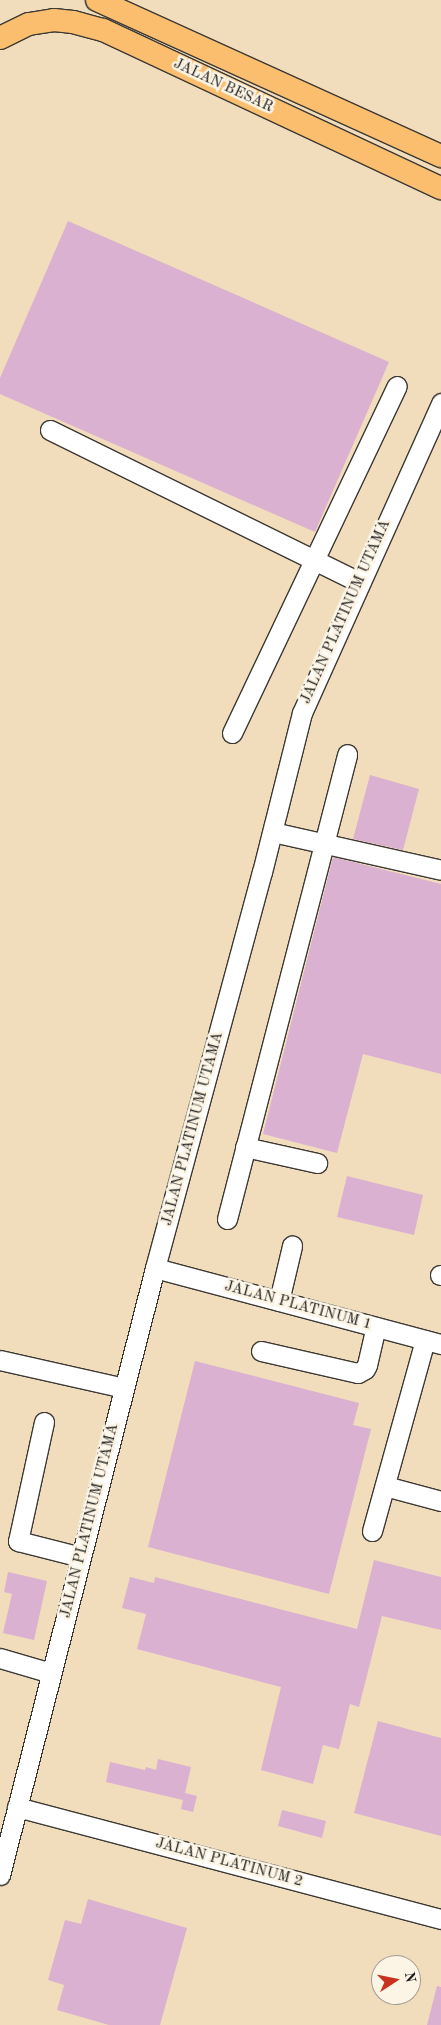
<!DOCTYPE html>
<html>
<head>
<meta charset="utf-8">
<style>
  body { margin:0 }
  #map { position:relative; width:441px; height:2025px; overflow:hidden; background:#f1ddbc; font-family:"Old Standard TT",serif }
  div>[style] { position:absolute }
  .building>* { inset:0; background:#dab1d0 }
  .roads { filter:drop-shadow(1px 0 #3c3934) drop-shadow(-1px 0 #3c3934) drop-shadow(0 1px #3c3934) drop-shadow(0 -1px #3c3934) }
  .minor>* { height:19px; margin:-9.5px; padding:0 9.5px; transform-origin:9.5px; border-radius:9.5px; background:#fff }
  .major>* { height:22px; margin:-11px; padding:0 11px; transform-origin:11px; border-radius:11px; background:#fbbe6e }
  span { translate:-50% -50%; white-space:nowrap; text-align:center; line-height:1.15; -webkit-text-stroke:5px #fcf5e5; paint-order:stroke }
  .street-label { font-size:15px; color:#1c1c1c }
  .north { position:absolute; left:371px; top:1955px; width:50px; height:50px; box-sizing:border-box; background:#fcf5e5; border:1px solid #a29e95; border-radius:50%; rotate:79deg; font-size:14px; font-weight:700; line-height:20px; text-align:center; color:#1c1c1c }
  .north::after { content:''; display:block; margin:auto; width:18px; height:22px; background:#c8321e; clip-path:polygon(50% 0,100% 100%,50% 72%,0 100%) }
</style>
</head>
<body>
<div id="map">
  <div class="building">
    <div style="clip-path:polygon(68px 221px,389px 362px,315px 532px,0 394px,0 378px)"></div>
    <div style="clip-path:polygon(370px 775px,419px 789px,403px 850px,353px 839px)"></div>
    <div style="clip-path:polygon(333px 857px,441px 884px,441px 1074px,363px 1054px,337px 1153px,263px 1134px)"></div>
    <div style="clip-path:polygon(347px 1176px,423px 1195px,414px 1235px,337px 1217px)"></div>
    <div style="clip-path:polygon(195px 1361px,359px 1403px,353px 1425px,371px 1429px,329px 1594px,148px 1547px)"></div>
    <div style="clip-path:polygon(374px 1560px,441px 1577px,441px 1630px,382px 1616px,359px 1707px,350px 1704px,339px 1749px,323px 1745px,313px 1784px,261px 1770px,281px 1687px,137px 1649px,146px 1614px,122px 1608px,130px 1577px,154px 1583px,155px 1577px,357px 1629px)"></div>
    <div style="clip-path:polygon(8px 1572px,47px 1581px,34px 1640px,3px 1633px,12px 1594px,4px 1592px)"></div>
    <div style="clip-path:polygon(378px 1721px,441px 1738px,441px 1836px,354px 1813px)"></div>
    <div style="clip-path:polygon(158px 1759px,191px 1767px,185px 1793px,197px 1796px,193px 1812px,181px 1809px,183px 1800px,106px 1782px,110px 1762px,145px 1770px,146px 1767px,156px 1770px)"></div>
    <div style="clip-path:polygon(282px 1810px,326px 1821px,322px 1838px,278px 1826px)"></div>
    <div style="clip-path:polygon(88px 1899px,187px 1928px,160px 2025px,109px 2025px,57px 2010px,64px 1985px,48px 1980px,65px 1920px,81px 1924px)"></div>
    <div style="clip-path:polygon(437px 1986px,441px 1987px,441px 2025px,427px 2025px)"></div>
  </div>
  <div class="roads">
    <div class="minor">
      <div style="left:50px;top:430px;width:344px;rotate:26.2deg"></div>
      <div style="left:232px;top:733px;width:384px;rotate:-64.6deg"></div>
      <div style="left:273px;top:832px;width:172px;rotate:12.7deg"></div>
      <div style="left:245px;top:1147px;width:74px;rotate:12.5deg"></div>
      <div style="left:227px;top:1219px;width:480px;rotate:-75.5deg"></div>
      <div style="left:155px;top:1268px;width:296px;rotate:14.9deg"></div>
      <div style="left:440px;top:1275px;width:1px"></div>
      <div style="left:279px;top:1301px;width:57px;rotate:-76.7deg"></div>
      <div style="left:261px;top:1351px;width:99px;rotate:12.8deg"></div>
      <div style="left:358px;top:1373px;width:8px;rotate:-30deg"></div>
      <div style="left:365px;top:1369px;width:4px;rotate:-63deg"></div>
      <div style="left:367px;top:1365px;width:39px;rotate:-77deg"></div>
      <div style="left:0;top:1360px;width:127px;rotate:12.7deg"></div>
      <div style="left:44px;top:1422px;width:122px;rotate:102.3deg"></div>
      <div style="left:18px;top:1541px;width:65px;rotate:14.3deg"></div>
      <div style="left:385px;top:1486px;width:58px;rotate:15deg"></div>
      <div style="left:372px;top:1531px;width:198px;rotate:-74.5deg"></div>
      <div style="left:0;top:1658px;width:53px;rotate:16.4deg"></div>
      <div style="left:17px;top:1807px;width:439px;rotate:14.8deg"></div>
      <div style="left:0;top:1875px;width:626px;rotate:-75.68deg"></div>
      <div style="left:155px;top:1268px;width:410px;rotate:-74.9deg"></div>
      <div style="left:262px;top:872px;width:164px;rotate:-75.9deg"></div>
      <div style="left:302px;top:713px;width:340px;rotate:-65.8deg"></div>
    </div>
    <div class="major">
      <div style="left:97px;top:0;width:378px;rotate:24.4deg"></div>
      <div style="left:0;top:38px;width:32px;rotate:-26deg"></div>
      <div style="left:29px;top:24px;width:25px;rotate:-9deg"></div>
      <div style="left:54px;top:20px;width:19px;rotate:6deg"></div>
      <div style="left:73px;top:22px;width:31px;rotate:15deg"></div>
      <div style="left:103px;top:30px;width:373px;rotate:25.1deg"></div>
    </div>
  </div>
  <div class="street-label">
    <span style="left:223px;top:86px;rotate:25deg">JALAN BESAR</span>
    <span style="left:346px;top:612px;rotate:-66deg">JALAN PLATINUM UTAMA</span>
    <span style="left:193px;top:1129px;rotate:-75deg">JALAN PLATINUM UTAMA</span>
    <span style="left:298px;top:1306px;rotate:15deg">JALAN PLATINUM 1</span>
    <span style="left:90px;top:1521px;rotate:-76deg">JALAN PLATINUM UTAMA</span>
    <span style="left:229px;top:1863px;rotate:15deg">JALAN PLATINUM 2</span>
  </div>
  <div class="north">N</div>
</div>
</body>
</html>
